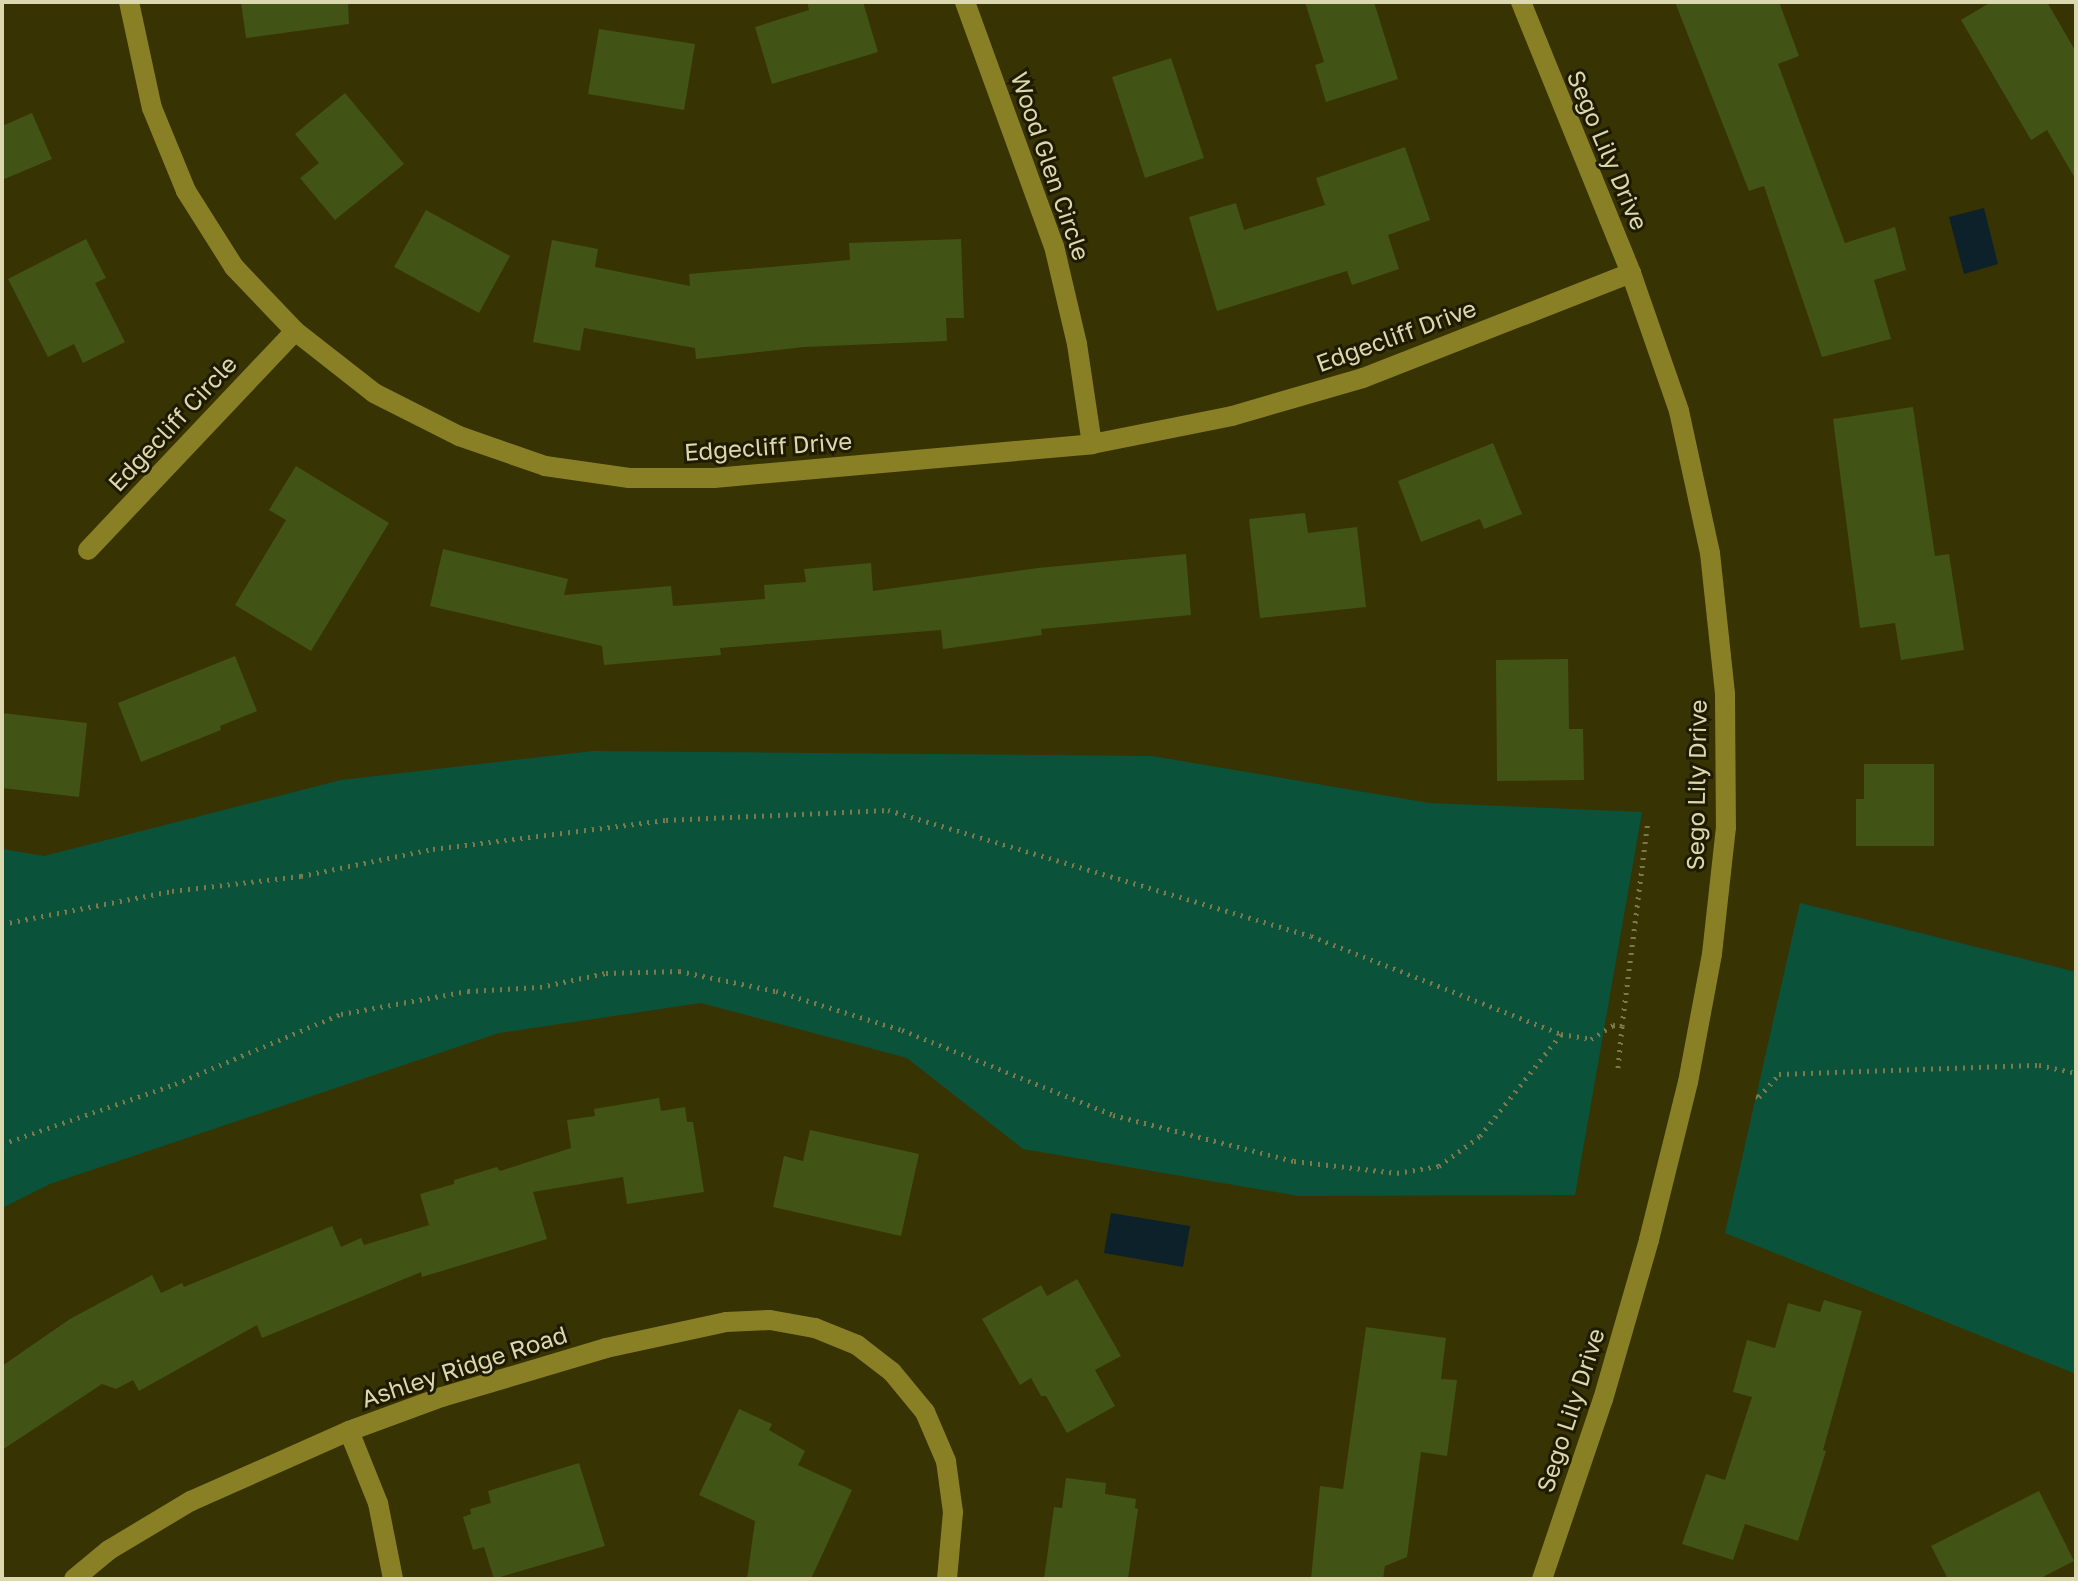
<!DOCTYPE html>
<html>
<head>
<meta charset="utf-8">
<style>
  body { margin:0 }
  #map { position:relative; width:2078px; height:1581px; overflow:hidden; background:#383302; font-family:"Golos Text",sans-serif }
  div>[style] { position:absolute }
  .green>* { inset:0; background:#0a533a }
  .water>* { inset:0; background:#0c2129 }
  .building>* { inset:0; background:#425316 }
  .path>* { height:5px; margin-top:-2.5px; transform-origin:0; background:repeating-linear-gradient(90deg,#7d794b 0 2px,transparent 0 8px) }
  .street>* { height:20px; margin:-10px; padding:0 10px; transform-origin:10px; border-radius:10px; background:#898026 }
  .secondary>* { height:20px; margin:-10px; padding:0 10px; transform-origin:10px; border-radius:10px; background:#898026 }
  span { translate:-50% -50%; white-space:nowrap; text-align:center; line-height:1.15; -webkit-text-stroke:6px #1e1b01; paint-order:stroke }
  .street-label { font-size:24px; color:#dbd8af }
  .frame { position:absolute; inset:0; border:4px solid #dbd8af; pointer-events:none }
</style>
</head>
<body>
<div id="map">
  <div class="green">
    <div style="clip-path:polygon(593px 751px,1152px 756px,1429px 803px,1642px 812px,1575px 1195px,1299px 1196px,1023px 1149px,907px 1058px,701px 1003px,499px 1033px,50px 1184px,2px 1208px,2px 849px,44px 856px,341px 780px)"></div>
    <div style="clip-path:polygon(1800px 903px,2076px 972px,2076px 1374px,1725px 1233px)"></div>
  </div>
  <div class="water">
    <div style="clip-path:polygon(1984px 208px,1998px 264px,1964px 274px,1949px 217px)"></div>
    <div style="clip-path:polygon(1111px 1213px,1190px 1226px,1183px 1267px,1104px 1253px)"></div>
  </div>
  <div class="building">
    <div style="clip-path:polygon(241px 2px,348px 2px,349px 24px,246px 38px)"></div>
    <div style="clip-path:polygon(807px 2px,863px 2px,878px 52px,772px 84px,755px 27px,809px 10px)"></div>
    <div style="clip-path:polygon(1305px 2px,1374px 2px,1398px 79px,1326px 102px,1315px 65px,1324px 62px)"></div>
    <div style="clip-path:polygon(1675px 2px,1779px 2px,1799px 56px,1778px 64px,1845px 243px,1895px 227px,1906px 270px,1874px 280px,1891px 339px,1822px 357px,1764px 186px,1749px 191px)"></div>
    <div style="clip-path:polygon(1991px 2px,2047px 2px,2076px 52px,2076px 180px,2047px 130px,2031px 140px,1961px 20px)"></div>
    <div style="clip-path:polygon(599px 29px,695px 44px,684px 110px,588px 94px)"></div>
    <div style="clip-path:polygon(1171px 58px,1204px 158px,1145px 178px,1112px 77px)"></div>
    <div style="clip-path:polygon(345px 93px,404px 164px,335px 220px,300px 178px,319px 163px,295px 134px)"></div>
    <div style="clip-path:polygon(32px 113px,52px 159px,2px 180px,2px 126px)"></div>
    <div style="clip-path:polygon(1405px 147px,1430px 220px,1388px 235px,1399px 269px,1352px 285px,1347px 271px,1217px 311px,1189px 217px,1236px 203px,1244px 230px,1325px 205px,1316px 178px)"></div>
    <div style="clip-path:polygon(426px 210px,510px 256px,479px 313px,394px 267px)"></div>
    <div style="clip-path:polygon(86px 239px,106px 278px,95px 283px,125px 342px,83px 363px,74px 344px,48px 357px,8px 279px)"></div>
    <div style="clip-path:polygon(961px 239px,964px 318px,946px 318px,947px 341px,804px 347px,696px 359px,695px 348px,584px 328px,580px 351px,533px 342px,552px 240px,598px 249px,595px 267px,690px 286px,689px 274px,850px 260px,849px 243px)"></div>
    <div style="clip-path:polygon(1913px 407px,1935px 556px,1949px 554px,1964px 650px,1901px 660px,1895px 623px,1860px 628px,1833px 419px)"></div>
    <div style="clip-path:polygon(1493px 443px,1522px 514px,1484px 529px,1480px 519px,1421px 542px,1398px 481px)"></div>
    <div style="clip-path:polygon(296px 466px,389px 523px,311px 651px,235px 605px,286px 520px,269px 510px)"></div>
    <div style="clip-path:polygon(1305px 513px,1308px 533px,1357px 527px,1366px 607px,1260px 618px,1249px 519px)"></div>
    <div style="clip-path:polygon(443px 549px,568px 579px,564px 595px,671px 586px,673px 606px,765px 599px,764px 585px,806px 582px,804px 569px,871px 563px,873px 591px,1038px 568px,1186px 554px,1191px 615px,1041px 629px,1042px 635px,943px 649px,941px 630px,720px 648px,721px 655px,604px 665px,602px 646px,430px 606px)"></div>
    <div style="clip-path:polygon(235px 656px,257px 711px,220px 726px,221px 730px,141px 762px,118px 703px)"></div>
    <div style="clip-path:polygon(1568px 659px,1569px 729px,1583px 729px,1584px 780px,1497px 781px,1496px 660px)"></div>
    <div style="clip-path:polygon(2px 713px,87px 723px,79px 797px,2px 788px)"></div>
    <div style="clip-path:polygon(1864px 764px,1934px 764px,1934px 846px,1856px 846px,1856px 799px,1864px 799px)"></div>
    <div style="clip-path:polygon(659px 1098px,661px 1111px,685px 1107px,687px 1122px,693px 1122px,704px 1192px,627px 1204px,623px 1177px,533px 1192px,547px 1239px,422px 1277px,421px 1272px,262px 1338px,257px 1325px,139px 1391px,133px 1380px,116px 1389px,102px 1384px,2px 1450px,2px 1366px,70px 1319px,152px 1275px,161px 1293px,182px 1283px,184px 1287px,332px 1226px,341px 1247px,361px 1238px,364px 1245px,429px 1225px,420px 1194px,454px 1184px,454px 1180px,497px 1167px,500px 1171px,571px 1148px,567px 1120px,595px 1116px,594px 1109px)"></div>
    <div style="clip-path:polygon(810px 1130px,919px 1154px,901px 1236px,773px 1207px,784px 1156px,803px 1161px)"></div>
    <div style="clip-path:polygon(1077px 1279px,1121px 1356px,1095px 1370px,1115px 1406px,1067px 1433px,1046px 1396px,1041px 1396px,1031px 1378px,1020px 1385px,982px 1319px,1041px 1285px,1047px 1296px)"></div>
    <div style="clip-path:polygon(1824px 1300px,1862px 1311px,1823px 1450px,1826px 1451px,1798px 1541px,1745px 1524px,1733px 1560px,1682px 1544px,1706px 1474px,1725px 1480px,1752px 1397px,1733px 1392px,1747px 1340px,1775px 1348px,1788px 1303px,1820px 1312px)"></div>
    <div style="clip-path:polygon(1366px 1327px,1446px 1338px,1441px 1379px,1457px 1380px,1447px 1456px,1421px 1452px,1407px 1557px,1385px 1566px,1383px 1579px,1311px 1579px,1320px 1486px,1343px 1489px)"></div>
    <div style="clip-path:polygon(739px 1409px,772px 1424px,769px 1430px,805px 1451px,798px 1465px,852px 1490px,811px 1579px,747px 1579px,755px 1521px,699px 1495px)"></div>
    <div style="clip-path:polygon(579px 1463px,605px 1546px,494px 1579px,484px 1547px,473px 1550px,463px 1517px,471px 1514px,470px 1509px,491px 1503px,488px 1491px)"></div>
    <div style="clip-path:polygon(1066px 1478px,1106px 1483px,1105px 1494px,1136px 1499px,1135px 1508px,1138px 1509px,1128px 1579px,1044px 1579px,1054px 1507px,1062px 1508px)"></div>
    <div style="clip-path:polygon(2039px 1491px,2074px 1561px,2039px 1579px,1948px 1579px,1931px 1546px)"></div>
  </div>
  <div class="path">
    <div style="left:2px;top:924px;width:173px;rotate:-11deg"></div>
    <div style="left:172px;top:891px;width:130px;rotate:-6.6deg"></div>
    <div style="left:301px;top:876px;width:135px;rotate:-11.6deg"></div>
    <div style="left:433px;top:849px;width:235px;rotate:-7.1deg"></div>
    <div style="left:666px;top:820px;width:222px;rotate:-2.6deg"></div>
    <div style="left:888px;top:810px;width:441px;rotate:16.6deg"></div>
    <div style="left:1311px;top:936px;width:269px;rotate:21.4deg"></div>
    <div style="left:1561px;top:1034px;width:30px;rotate:9deg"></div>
    <div style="left:1591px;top:1039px;width:26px;rotate:-32deg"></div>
    <div style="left:1613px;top:1025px;width:9px;rotate:6deg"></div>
    <div style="left:1622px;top:1026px;width:42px;rotate:95.4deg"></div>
    <div style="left:1622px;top:1026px;width:207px;rotate:-82.8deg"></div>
    <div style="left:1756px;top:1096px;width:3px;rotate:18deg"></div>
    <div style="left:1759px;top:1097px;width:30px;rotate:-49deg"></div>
    <div style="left:1779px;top:1074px;width:260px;rotate:-2deg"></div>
    <div style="left:2039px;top:1065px;width:38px;rotate:12deg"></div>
    <div style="left:2px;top:1144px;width:183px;rotate:-19.1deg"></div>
    <div style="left:175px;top:1084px;width:180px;rotate:-22.9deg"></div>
    <div style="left:341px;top:1014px;width:129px;rotate:-10.3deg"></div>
    <div style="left:468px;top:991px;width:72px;rotate:-3.2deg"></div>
    <div style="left:540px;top:987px;width:67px;rotate:-12deg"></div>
    <div style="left:606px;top:973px;width:73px;rotate:-1.6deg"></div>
    <div style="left:679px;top:971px;width:99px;rotate:11.7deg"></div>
    <div style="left:776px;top:991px;width:132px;rotate:17.2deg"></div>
    <div style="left:902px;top:1030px;width:227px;rotate:21.9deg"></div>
    <div style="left:1113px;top:1115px;width:187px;rotate:14.3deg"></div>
    <div style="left:1294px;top:1161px;width:104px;rotate:6.6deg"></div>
    <div style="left:1397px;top:1173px;width:43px;rotate:-9.5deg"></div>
    <div style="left:1439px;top:1166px;width:51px;rotate:-36.2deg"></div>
    <div style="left:1480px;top:1136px;width:130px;rotate:-51.5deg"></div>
  </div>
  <div class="street">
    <div style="left:129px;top:2px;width:108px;rotate:77.8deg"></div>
    <div style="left:152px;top:108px;width:90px;rotate:67.7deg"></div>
    <div style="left:186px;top:191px;width:90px;rotate:57.7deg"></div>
    <div style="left:234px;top:267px;width:88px;rotate:46.4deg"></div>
    <div style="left:295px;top:331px;width:100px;rotate:38.1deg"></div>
    <div style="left:374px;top:393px;width:95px;rotate:26.8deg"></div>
    <div style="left:459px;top:436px;width:91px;rotate:19.2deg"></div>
    <div style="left:545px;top:466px;width:85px;rotate:8.1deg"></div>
    <div style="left:629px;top:478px;width:85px"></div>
    <div style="left:714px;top:478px;width:380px;rotate:-5.1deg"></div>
    <div style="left:1092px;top:444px;width:143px;rotate:-11.3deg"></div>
    <div style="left:1232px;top:416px;width:136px;rotate:-16.2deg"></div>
    <div style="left:1363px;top:378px;width:288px;rotate:-21.4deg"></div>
    <div style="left:965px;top:2px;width:260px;rotate:70deg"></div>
    <div style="left:1054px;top:246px;width:101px;rotate:76.8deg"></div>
    <div style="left:1077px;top:344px;width:101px;rotate:81.5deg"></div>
    <div style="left:88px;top:550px;width:301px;rotate:-46.6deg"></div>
    <div style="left:349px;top:1431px;width:78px;rotate:68.1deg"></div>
    <div style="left:378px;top:1503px;width:77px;rotate:78.8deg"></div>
    <div style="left:74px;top:1579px;width:45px;rotate:-39.6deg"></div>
    <div style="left:109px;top:1550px;width:96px;rotate:-30.9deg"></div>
    <div style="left:191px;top:1501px;width:173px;rotate:-23.9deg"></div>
    <div style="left:349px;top:1431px;width:99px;rotate:-20.1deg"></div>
    <div style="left:442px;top:1397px;width:171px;rotate:-16.6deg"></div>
    <div style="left:606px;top:1348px;width:123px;rotate:-12.2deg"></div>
    <div style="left:726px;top:1322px;width:44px;rotate:-2.6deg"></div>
    <div style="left:770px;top:1320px;width:46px;rotate:10.1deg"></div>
    <div style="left:815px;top:1328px;width:45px;rotate:22deg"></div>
    <div style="left:857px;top:1345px;width:44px;rotate:37.6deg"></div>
    <div style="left:892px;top:1372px;width:52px;rotate:50.5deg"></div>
    <div style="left:925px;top:1412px;width:53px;rotate:66.8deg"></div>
    <div style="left:946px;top:1461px;width:51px;rotate:82.2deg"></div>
    <div style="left:953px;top:1512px;width:67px;rotate:95.1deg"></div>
  </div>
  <div class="secondary">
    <div style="left:1521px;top:2px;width:292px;rotate:67.9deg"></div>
    <div style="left:1631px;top:273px;width:146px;rotate:70.8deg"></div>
    <div style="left:1679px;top:411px;width:145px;rotate:77.7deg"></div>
    <div style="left:1710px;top:553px;width:142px;rotate:83.9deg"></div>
    <div style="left:1725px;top:694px;width:133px;rotate:89.6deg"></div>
    <div style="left:1726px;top:827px;width:128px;rotate:96.3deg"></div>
    <div style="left:1712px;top:954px;width:130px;rotate:100.6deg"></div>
    <div style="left:1688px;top:1082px;width:163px;rotate:103.9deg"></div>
    <div style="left:1649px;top:1240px;width:166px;rotate:106.1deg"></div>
    <div style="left:1603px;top:1399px;width:190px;rotate:108.7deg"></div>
  </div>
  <div class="street-label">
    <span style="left:1608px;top:150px;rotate:67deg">Sego Lily Drive</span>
    <span style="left:1051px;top:166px;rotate:71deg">Wood Glen Circle</span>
    <span style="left:1396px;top:335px;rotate:-20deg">Edgecliff Drive</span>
    <span style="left:172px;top:423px;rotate:-47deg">Edgecliff Circle</span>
    <span style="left:768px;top:446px;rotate:-4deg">Edgecliff Drive</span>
    <span style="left:1696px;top:785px;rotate:-89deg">Sego Lily Drive</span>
    <span style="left:464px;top:1366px;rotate:-18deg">Ashley Ridge Road</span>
    <span style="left:1570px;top:1410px;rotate:-72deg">Sego Lily Drive</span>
  </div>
  <div class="frame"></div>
</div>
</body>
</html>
